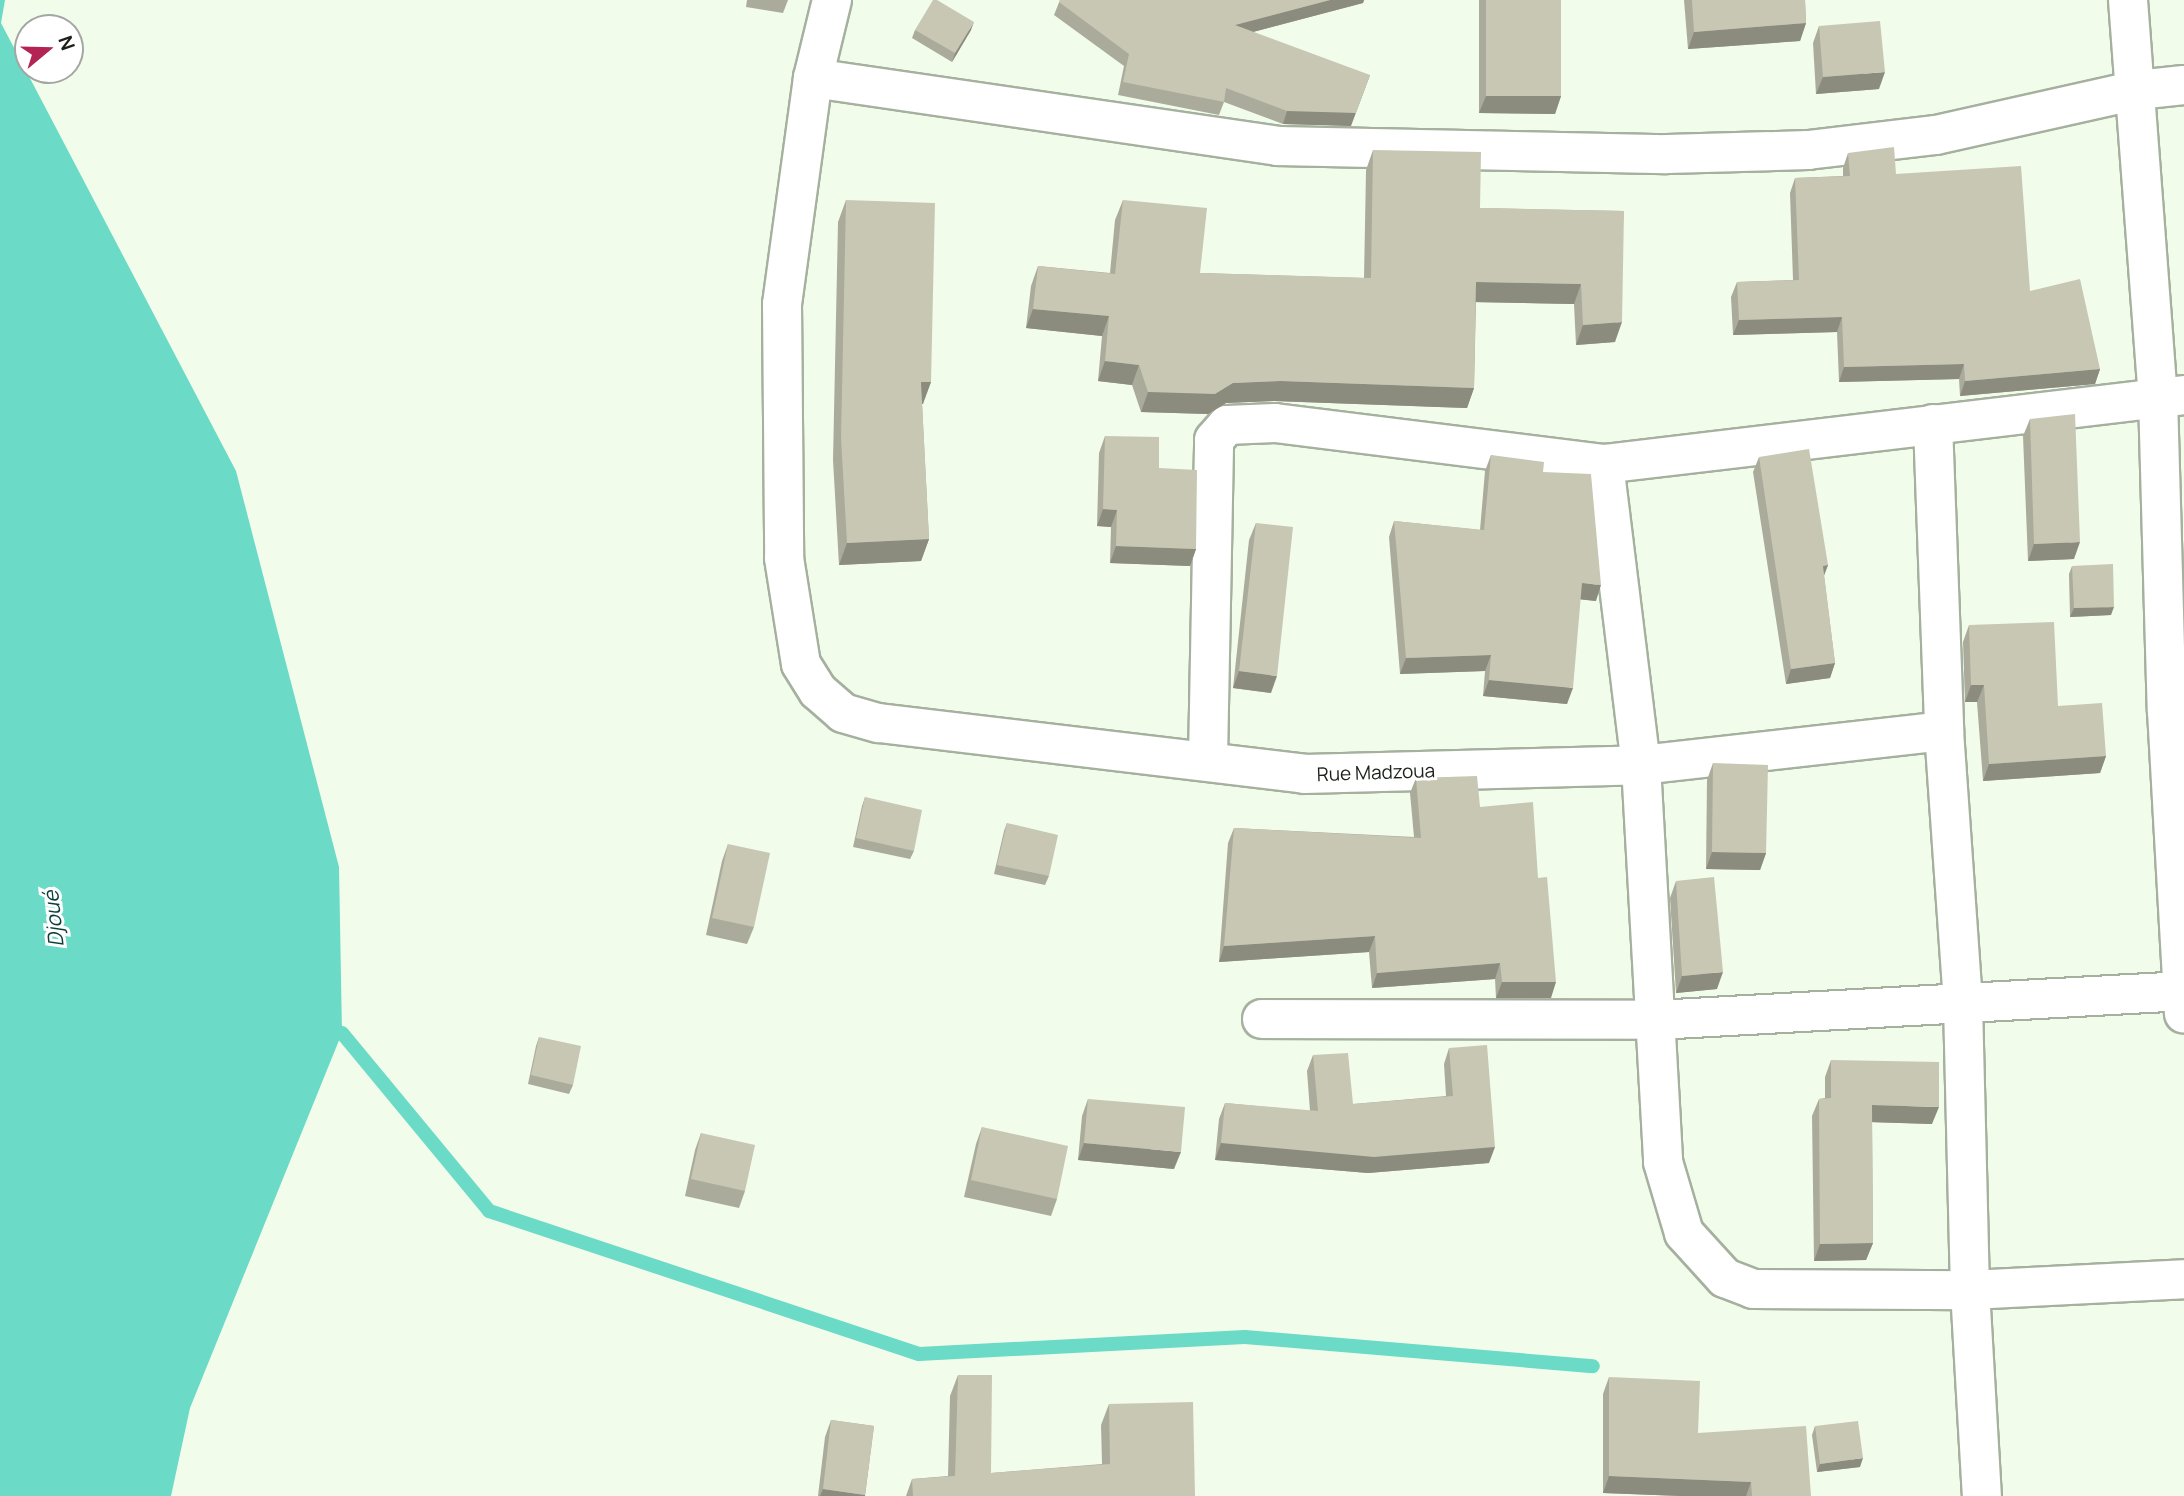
<!DOCTYPE html>
<html>
<head>
<meta charset="utf-8">
<style>
  body { margin:0 }
  #map { position:relative; width:2184px; height:1496px; overflow:hidden; background:#f2fcea; font-family:Manrope,sans-serif }
  div>[style] { position:absolute }
  .water>* { inset:0; background:#6bdac7 }
  .stream>* { height:14px; margin:-7px; padding:0 7px; transform-origin:7px; border-radius:7px; background:#6bdac7 }
  .roads { filter:drop-shadow(2px 0 #a6b09f) drop-shadow(-2px 0 #a6b09f) drop-shadow(0 2px #a6b09f) drop-shadow(0 -2px #a6b09f) }
  .street>* { height:38px; margin:-19px; padding:0 19px; transform-origin:19px; border-radius:19px; background:#fff }
  .wall>* { inset:0; background:#abab9b }
  .shaded-wall>* { inset:0; background:#8b8b7e }
  .building>* { inset:0; background:#c7c7b4 }
  span { translate:-50% -50%; white-space:nowrap; text-align:center; line-height:1.15; -webkit-text-stroke:6px #fff; paint-order:stroke }
  .street-label { font-size:19px; color:#1c2019 }
  .water-label { font-size:21px; color:#0a3e37; font-style:italic }
  .north { position:absolute; left:14px; top:14px; width:70px; height:70px; box-sizing:border-box; background:#fff; border:2px solid #a4a6a3; border-radius:50%; rotate:71deg; font-size:19px; font-weight:700; line-height:28px; text-align:center; color:#1c2019 }
  .north::after { content:''; display:block; margin:auto; width:24px; height:32px; background:#b32354; clip-path:polygon(50% 0,100% 100%,50% 72%,0 100%) }
</style>
</head>
<body>
<div id="map">
  <div class="water">
    <div style="clip-path:polygon(0 0,5px 0,1px 23px,236px 471px,339px 867px,342px 1033px,190px 1408px,171px 1496px,0 1496px)"></div>
  </div>
  <div class="stream">
    <div style="left:342px;top:1033px;width:231px;rotate:50.4deg"></div>
    <div style="left:489px;top:1211px;width:453px;rotate:18.4deg"></div>
    <div style="left:919px;top:1354px;width:326px;rotate:-3deg"></div>
    <div style="left:1245px;top:1337px;width:349px;rotate:4.8deg"></div>
  </div>
  <div class="roads">
    <div class="street">
      <div style="left:832px;top:0;width:80px;rotate:103.7deg"></div>
      <div style="left:813px;top:78px;width:228px;rotate:97.8deg"></div>
      <div style="left:782px;top:304px;width:254px;rotate:89.5deg"></div>
      <div style="left:784px;top:558px;width:107px;rotate:80.9deg"></div>
      <div style="left:801px;top:664px;width:32px;rotate:58deg"></div>
      <div style="left:818px;top:691px;width:33px;rotate:41deg"></div>
      <div style="left:843px;top:713px;width:37px;rotate:16deg"></div>
      <div style="left:879px;top:723px;width:428px;rotate:6.8deg"></div>
      <div style="left:1304px;top:774px;width:337px;rotate:-1.5deg"></div>
      <div style="left:1641px;top:765px;width:305px;rotate:-6.4deg"></div>
      <div style="left:2128px;top:0;width:398px;rotate:85.7deg"></div>
      <div style="left:2158px;top:397px;width:314px;rotate:88.4deg"></div>
      <div style="left:2167px;top:711px;width:303px;rotate:86.8deg"></div>
      <div style="left:813px;top:78px;width:470px;rotate:8.3deg"></div>
      <div style="left:1278px;top:146px;width:389px;rotate:1.2deg"></div>
      <div style="left:1667px;top:154px;width:141px;rotate:-1.6deg"></div>
      <div style="left:1808px;top:150px;width:129px;rotate:-6.7deg"></div>
      <div style="left:1936px;top:135px;width:206px;rotate:-12.6deg"></div>
      <div style="left:2137px;top:90px;width:47px;rotate:-6.1deg"></div>
      <div style="left:1933px;top:424px;width:307px;rotate:87.9deg"></div>
      <div style="left:1944px;top:731px;width:274px;rotate:86deg"></div>
      <div style="left:1963px;top:1004px;width:286px;rotate:88.6deg"></div>
      <div style="left:1970px;top:1290px;width:206px;rotate:86.7deg"></div>
      <div style="left:1604px;top:464px;width:303px;rotate:83deg"></div>
      <div style="left:1641px;top:765px;width:398px;rotate:86.8deg"></div>
      <div style="left:1663px;top:1162px;width:74px;rotate:73.5deg"></div>
      <div style="left:1684px;top:1233px;width:61px;rotate:47.7deg"></div>
      <div style="left:1725px;top:1278px;width:30px;rotate:21deg"></div>
      <div style="left:1753px;top:1289px;width:217px;rotate:0.3deg"></div>
      <div style="left:1970px;top:1290px;width:214px;rotate:-2.9deg"></div>
      <div style="left:1208px;top:759px;width:319px;rotate:-88.9deg"></div>
      <div style="left:1214px;top:440px;width:20px;rotate:-49deg"></div>
      <div style="left:1227px;top:425px;width:48px;rotate:-2.4deg"></div>
      <div style="left:1275px;top:423px;width:332px;rotate:7.1deg"></div>
      <div style="left:1604px;top:464px;width:584px;rotate:-6.78deg"></div>
      <div style="left:1262px;top:1019px;width:394px;rotate:0.1deg"></div>
      <div style="left:1656px;top:1020px;width:529px;rotate:-3.14deg"></div>
    </div>
  </div>
  <div class="wall">
    <div style="clip-path:polygon(747px 0,788px 0,783px 13px,746px 7px)"></div>
    <div style="clip-path:polygon(1060px 0,1364px 0,1363px 3px,1253px 32px,1351px 126px,1283px 124px,1224px 102px,1219px 115px,1118px 95px,1124px 66px,1054px 15px)"></div>
    <div style="clip-path:polygon(1479px 0,1561px 0,1561px 96px,1555px 114px,1479px 113px)"></div>
    <div style="clip-path:polygon(1684px 0,1805px 0,1806px 23px,1800px 41px,1688px 49px)"></div>
    <div style="clip-path:polygon(1819px 26px,1879px 89px,1816px 94px,1813px 43px)"></div>
    <div style="clip-path:polygon(915px 30px,971px 30px,952px 62px,912px 38px)"></div>
    <div style="clip-path:polygon(1373px 150px,1480px 208px,1624px 211px,1615px 342px,1576px 345px,1574px 304px,1476px 302px,1474px 388px,1467px 408px,1274px 401px,1226px 403px,1208px 414px,1141px 412px,1132px 385px,1098px 381px,1102px 336px,1026px 328px,1031px 286px,1038px 266px,1110px 273px,1115px 220px,1123px 200px,1200px 273px,1364px 278px,1366px 170px)"></div>
    <div style="clip-path:polygon(1848px 153px,1896px 174px,2030px 291px,2100px 369px,2095px 384px,1960px 396px,1959px 379px,1839px 382px,1837px 332px,1733px 335px,1731px 297px,1737px 282px,1793px 280px,1790px 193px,1795px 178px,1843px 176px,1843px 168px)"></div>
    <div style="clip-path:polygon(846px 200px,931px 382px,922px 404px,929px 539px,921px 561px,839px 565px,833px 460px,838px 222px)"></div>
    <div style="clip-path:polygon(2030px 419px,2074px 559px,2028px 561px,2023px 436px)"></div>
    <div style="clip-path:polygon(1105px 436px,1159px 468px,1196px 549px,1190px 566px,1110px 563px,1111px 527px,1097px 526px,1099px 453px)"></div>
    <div style="clip-path:polygon(1491px 455px,1543px 472px,1596px 601px,1580px 599px,1567px 704px,1483px 696px,1485px 671px,1400px 674px,1389px 537px,1394px 521px,1480px 530px,1485px 471px)"></div>
    <div style="clip-path:polygon(1759px 457px,1828px 565px,1824px 576px,1835px 663px,1830px 678px,1786px 684px,1753px 472px)"></div>
    <div style="clip-path:polygon(1256px 523px,1271px 693px,1233px 688px,1249px 540px)"></div>
    <div style="clip-path:polygon(2072px 566px,2111px 615px,2070px 617px,2069px 574px)"></div>
    <div style="clip-path:polygon(1969px 625px,2058px 706px,2106px 756px,2100px 773px,1983px 781px,1977px 702px,1965px 702px,1963px 642px)"></div>
    <div style="clip-path:polygon(1713px 763px,1766px 853px,1760px 870px,1706px 869px,1707px 780px)"></div>
    <div style="clip-path:polygon(1416px 778px,1480px 807px,1538px 878px,1551px 998px,1496px 998px,1495px 979px,1372px 988px,1369px 952px,1219px 962px,1228px 843px,1234px 828px,1414px 837px,1410px 793px)"></div>
    <div style="clip-path:polygon(865px 797px,914px 851px,910px 859px,853px 847px,862px 806px)"></div>
    <div style="clip-path:polygon(1007px 823px,1049px 876px,1045px 885px,994px 874px,1004px 831px)"></div>
    <div style="clip-path:polygon(728px 844px,754px 927px,747px 944px,706px 935px,722px 861px)"></div>
    <div style="clip-path:polygon(1676px 881px,1717px 989px,1676px 993px,1670px 898px)"></div>
    <div style="clip-path:polygon(539px 1037px,573px 1085px,569px 1094px,528px 1084px,536px 1046px)"></div>
    <div style="clip-path:polygon(1449px 1048px,1489px 1163px,1368px 1173px,1215px 1160px,1219px 1119px,1225px 1103px,1310px 1111px,1307px 1071px,1313px 1055px,1353px 1104px,1446px 1096px,1444px 1064px)"></div>
    <div style="clip-path:polygon(1831px 1060px,1932px 1124px,1872px 1122px,1873px 1243px,1866px 1260px,1814px 1261px,1812px 1116px,1819px 1099px,1825px 1098px,1825px 1077px)"></div>
    <div style="clip-path:polygon(1088px 1099px,1174px 1169px,1078px 1160px,1082px 1116px)"></div>
    <div style="clip-path:polygon(982px 1127px,1057px 1199px,1051px 1216px,964px 1197px,976px 1144px)"></div>
    <div style="clip-path:polygon(701px 1133px,745px 1191px,739px 1208px,685px 1196px,695px 1150px)"></div>
    <div style="clip-path:polygon(958px 1375px,991px 1473px,1102px 1464px,1101px 1425px,1109px 1404px,1195px 1496px,906px 1496px,912px 1479px,948px 1476px,950px 1396px)"></div>
    <div style="clip-path:polygon(1609px 1377px,1698px 1433px,1811px 1496px,1681px 1496px,1603px 1493px,1603px 1394px)"></div>
    <div style="clip-path:polygon(831px 1420px,874px 1426px,865px 1496px,818px 1496px,825px 1437px)"></div>
    <div style="clip-path:polygon(1815px 1426px,1860px 1467px,1817px 1472px,1812px 1435px)"></div>
  </div>
  <div class="shaded-wall">
    <div style="clip-path:polygon(1330px 0,1364px 0,1363px 3px,1230px 38px,1235px 25px)"></div>
    <div style="clip-path:polygon(974px 22px,971px 30px,952px 62px,955px 53px)"></div>
    <div style="clip-path:polygon(1806px 23px,1800px 41px,1688px 49px,1694px 32px)"></div>
    <div style="clip-path:polygon(1885px 72px,1879px 89px,1816px 94px,1823px 77px)"></div>
    <div style="clip-path:polygon(1370px 75px,1351px 126px,1283px 124px,1287px 111px)"></div>
    <div style="clip-path:polygon(1486px 96px,1561px 96px,1555px 114px,1479px 113px)"></div>
    <div style="clip-path:polygon(1476px 282px,1581px 284px,1574px 304px,1469px 302px)"></div>
    <div style="clip-path:polygon(1033px 309px,1109px 316px,1102px 336px,1026px 328px)"></div>
    <div style="clip-path:polygon(1842px 317px,1837px 332px,1733px 335px,1739px 320px)"></div>
    <div style="clip-path:polygon(1622px 322px,1615px 342px,1576px 345px,1583px 325px)"></div>
    <div style="clip-path:polygon(1105px 361px,1139px 365px,1132px 385px,1098px 381px)"></div>
    <div style="clip-path:polygon(1964px 364px,1959px 379px,1839px 382px,1844px 367px)"></div>
    <div style="clip-path:polygon(2100px 369px,2095px 384px,1960px 396px,1965px 381px)"></div>
    <div style="clip-path:polygon(1281px 381px,1474px 388px,1467px 408px,1274px 401px,1226px 403px,1208px 414px,1141px 412px,1148px 392px,1233px 383px)"></div>
    <div style="clip-path:polygon(921px 382px,931px 382px,923px 404px,913px 404px)"></div>
    <div style="clip-path:polygon(1103px 509px,1117px 510px,1111px 527px,1097px 526px)"></div>
    <div style="clip-path:polygon(929px 539px,921px 561px,839px 565px,847px 543px)"></div>
    <div style="clip-path:polygon(2080px 542px,2074px 559px,2028px 561px,2034px 544px)"></div>
    <div style="clip-path:polygon(1116px 546px,1196px 549px,1190px 566px,1110px 563px)"></div>
    <div style="clip-path:polygon(1828px 565px,1822px 580px,1823px 566px)"></div>
    <div style="clip-path:polygon(1582px 583px,1601px 585px,1596px 601px,1576px 599px)"></div>
    <div style="clip-path:polygon(2114px 607px,2111px 615px,2070px 617px,2074px 608px)"></div>
    <div style="clip-path:polygon(1491px 655px,1485px 671px,1400px 674px,1406px 658px)"></div>
    <div style="clip-path:polygon(1835px 663px,1830px 678px,1786px 684px,1791px 669px)"></div>
    <div style="clip-path:polygon(1239px 671px,1277px 676px,1271px 693px,1233px 688px)"></div>
    <div style="clip-path:polygon(1489px 680px,1573px 688px,1567px 704px,1483px 696px)"></div>
    <div style="clip-path:polygon(1971px 685px,1984px 685px,1977px 702px,1965px 702px)"></div>
    <div style="clip-path:polygon(2106px 756px,2100px 773px,1983px 781px,1989px 764px)"></div>
    <div style="clip-path:polygon(1712px 852px,1766px 853px,1760px 870px,1706px 869px)"></div>
    <div style="clip-path:polygon(1375px 936px,1369px 952px,1219px 962px,1224px 946px)"></div>
    <div style="clip-path:polygon(1500px 963px,1495px 979px,1372px 988px,1377px 973px)"></div>
    <div style="clip-path:polygon(1723px 972px,1717px 989px,1676px 993px,1682px 976px)"></div>
    <div style="clip-path:polygon(1502px 982px,1556px 982px,1551px 998px,1496px 998px)"></div>
    <div style="clip-path:polygon(1872px 1105px,1939px 1107px,1932px 1124px,1866px 1122px)"></div>
    <div style="clip-path:polygon(1084px 1143px,1181px 1152px,1174px 1169px,1078px 1160px)"></div>
    <div style="clip-path:polygon(1221px 1143px,1495px 1147px,1489px 1163px,1368px 1173px,1215px 1160px)"></div>
    <div style="clip-path:polygon(1873px 1243px,1866px 1260px,1814px 1261px,1820px 1244px)"></div>
    <div style="clip-path:polygon(1863px 1458px,1860px 1467px,1817px 1472px,1820px 1464px)"></div>
    <div style="clip-path:polygon(1609px 1476px,1751px 1482px,1746px 1496px,1681px 1496px,1603px 1493px)"></div>
    <div style="clip-path:polygon(823px 1489px,865px 1495px,865px 1496px,820px 1496px)"></div>
  </div>
  <div class="building">
    <div style="clip-path:polygon(933px 0,937px 0,974px 22px,955px 53px,915px 30px)"></div>
    <div style="clip-path:polygon(1060px 0,1330px 0,1235px 25px,1370px 75px,1356px 113px,1287px 111px,1226px 88px,1224px 102px,1123px 82px,1129px 54px,1059px 2px)"></div>
    <div style="clip-path:polygon(1486px 0,1561px 0,1561px 96px,1486px 96px)"></div>
    <div style="clip-path:polygon(1692px 0,1805px 0,1806px 23px,1694px 32px)"></div>
    <div style="clip-path:polygon(1880px 21px,1885px 72px,1823px 77px,1819px 26px)"></div>
    <div style="clip-path:polygon(1894px 147px,1896px 174px,2021px 166px,2030px 291px,2080px 279px,2100px 369px,1965px 381px,1964px 364px,1844px 367px,1842px 317px,1739px 320px,1737px 282px,1799px 280px,1795px 178px,1850px 176px,1848px 153px)"></div>
    <div style="clip-path:polygon(1373px 150px,1481px 152px,1480px 208px,1624px 211px,1622px 322px,1583px 325px,1581px 284px,1476px 282px,1474px 388px,1281px 381px,1233px 383px,1215px 394px,1148px 392px,1139px 365px,1105px 361px,1109px 316px,1033px 309px,1038px 266px,1115px 274px,1123px 200px,1207px 208px,1200px 273px,1371px 278px)"></div>
    <div style="clip-path:polygon(846px 200px,935px 203px,931px 382px,921px 382px,929px 539px,847px 543px,841px 438px)"></div>
    <div style="clip-path:polygon(2075px 414px,2080px 542px,2034px 544px,2030px 419px)"></div>
    <div style="clip-path:polygon(1105px 436px,1159px 437px,1159px 468px,1197px 470px,1196px 549px,1116px 546px,1117px 510px,1103px 509px)"></div>
    <div style="clip-path:polygon(1809px 449px,1828px 565px,1823px 566px,1835px 663px,1791px 669px,1759px 457px)"></div>
    <div style="clip-path:polygon(1491px 455px,1544px 462px,1543px 472px,1591px 474px,1601px 585px,1582px 583px,1573px 688px,1489px 680px,1491px 655px,1406px 658px,1394px 521px,1484px 530px)"></div>
    <div style="clip-path:polygon(1256px 523px,1293px 527px,1277px 676px,1239px 671px)"></div>
    <div style="clip-path:polygon(2113px 564px,2114px 607px,2074px 608px,2072px 566px)"></div>
    <div style="clip-path:polygon(2054px 622px,2058px 706px,2102px 703px,2106px 756px,1989px 764px,1984px 685px,1971px 685px,1969px 625px)"></div>
    <div style="clip-path:polygon(1713px 763px,1768px 765px,1766px 853px,1712px 852px)"></div>
    <div style="clip-path:polygon(1477px 776px,1480px 807px,1533px 802px,1538px 878px,1547px 877px,1556px 982px,1502px 982px,1500px 963px,1377px 973px,1375px 936px,1224px 946px,1234px 828px,1421px 838px,1416px 778px)"></div>
    <div style="clip-path:polygon(865px 797px,922px 810px,914px 851px,856px 838px)"></div>
    <div style="clip-path:polygon(1007px 823px,1058px 835px,1049px 876px,997px 865px)"></div>
    <div style="clip-path:polygon(728px 844px,770px 853px,754px 927px,712px 918px)"></div>
    <div style="clip-path:polygon(1714px 877px,1723px 972px,1682px 976px,1676px 881px)"></div>
    <div style="clip-path:polygon(539px 1037px,581px 1046px,573px 1085px,531px 1075px)"></div>
    <div style="clip-path:polygon(1487px 1045px,1495px 1147px,1374px 1157px,1221px 1143px,1225px 1103px,1318px 1111px,1313px 1055px,1348px 1053px,1353px 1104px,1453px 1096px,1449px 1048px)"></div>
    <div style="clip-path:polygon(1831px 1060px,1939px 1062px,1939px 1107px,1872px 1105px,1873px 1243px,1820px 1244px,1819px 1099px,1831px 1098px)"></div>
    <div style="clip-path:polygon(1088px 1099px,1185px 1107px,1181px 1152px,1084px 1143px)"></div>
    <div style="clip-path:polygon(982px 1127px,1068px 1146px,1057px 1199px,971px 1180px)"></div>
    <div style="clip-path:polygon(701px 1133px,755px 1145px,745px 1191px,691px 1179px)"></div>
    <div style="clip-path:polygon(958px 1375px,992px 1375px,991px 1473px,1110px 1464px,1109px 1404px,1193px 1402px,1195px 1496px,913px 1496px,912px 1479px,955px 1476px)"></div>
    <div style="clip-path:polygon(1609px 1377px,1700px 1381px,1698px 1433px,1806px 1426px,1811px 1496px,1752px 1496px,1751px 1482px,1609px 1476px)"></div>
    <div style="clip-path:polygon(831px 1420px,874px 1426px,865px 1495px,823px 1489px)"></div>
    <div style="clip-path:polygon(1858px 1421px,1863px 1458px,1820px 1464px,1815px 1426px)"></div>
  </div>
  <div class="street-label">
    <span style="left:1376px;top:773px;rotate:-2deg">Rue Madzoua</span>
  </div>
  <div class="water-label">
    <span style="left:53px;top:919px;rotate:-96deg">Djoué</span>
  </div>
  <div class="north">N</div>
</div>
</body>
</html>
